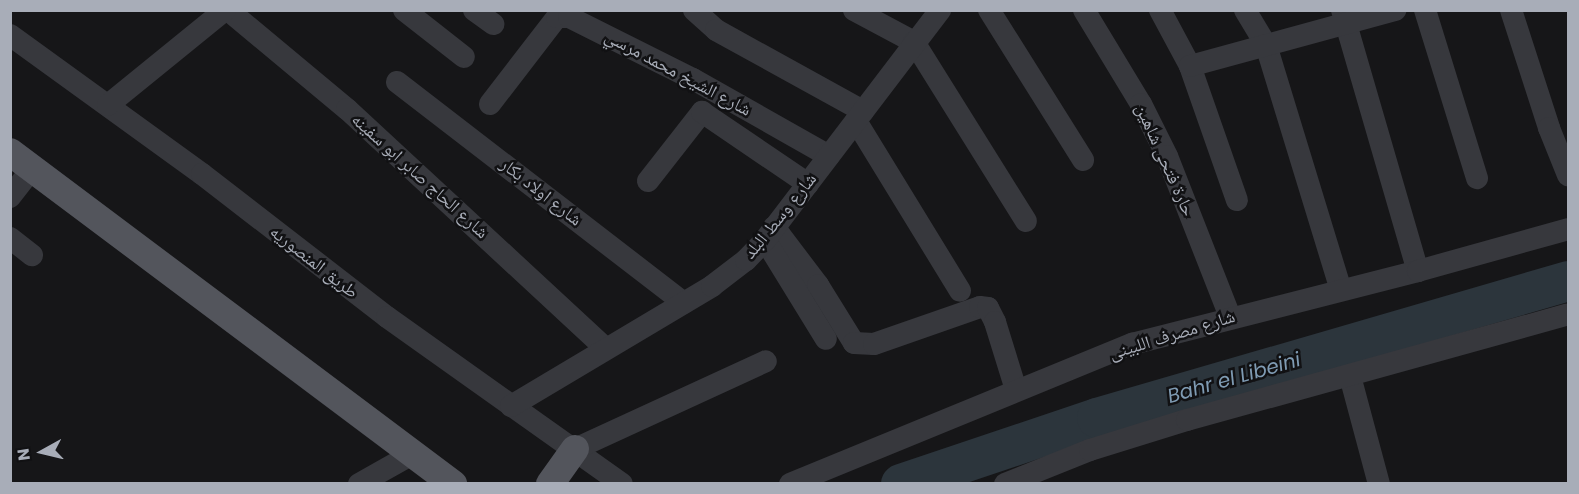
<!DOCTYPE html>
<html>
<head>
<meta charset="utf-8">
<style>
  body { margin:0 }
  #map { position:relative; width:1579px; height:494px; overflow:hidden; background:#161618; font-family:Poppins,"Noto Naskh Arabic",sans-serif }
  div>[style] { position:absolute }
  .river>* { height:40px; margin:-20px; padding:0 20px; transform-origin:20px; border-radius:20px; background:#2c353c }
  .minor>* { height:22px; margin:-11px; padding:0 11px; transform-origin:11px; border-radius:11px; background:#37383d }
  .major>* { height:28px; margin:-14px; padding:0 14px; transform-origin:14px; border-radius:14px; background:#53555c }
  span { translate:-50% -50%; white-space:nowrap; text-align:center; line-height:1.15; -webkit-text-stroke:5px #111113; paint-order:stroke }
  .street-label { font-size:18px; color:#a8adb8 }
  .water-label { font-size:20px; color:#7f9bb3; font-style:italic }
  .frame { position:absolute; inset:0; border:12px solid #a8adb8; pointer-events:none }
  .north { position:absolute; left:12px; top:422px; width:60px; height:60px; -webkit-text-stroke:4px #111113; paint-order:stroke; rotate:262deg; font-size:16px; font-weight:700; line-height:24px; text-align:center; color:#a8adb8 }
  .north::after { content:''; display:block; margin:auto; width:21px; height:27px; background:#a8adb8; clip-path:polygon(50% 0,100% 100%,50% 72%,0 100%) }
</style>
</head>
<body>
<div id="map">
  <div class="river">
    <div style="left:901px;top:484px;width:207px;rotate:-18.6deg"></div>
    <div style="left:1097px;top:418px;width:491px;rotate:-16.2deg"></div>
  </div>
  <div class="minor">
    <div style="left:228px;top:10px;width:155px;rotate:39.8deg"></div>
    <div style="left:347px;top:109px;width:353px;rotate:42.8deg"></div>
    <div style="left:404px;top:10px;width:76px;rotate:38.1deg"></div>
    <div style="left:474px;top:10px;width:24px;rotate:36deg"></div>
    <div style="left:694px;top:10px;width:30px;rotate:42deg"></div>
    <div style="left:716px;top:30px;width:168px;rotate:28.9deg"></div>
    <div style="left:854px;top:10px;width:68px;rotate:28.1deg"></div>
    <div style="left:914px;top:42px;width:211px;rotate:58deg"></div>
    <div style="left:989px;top:10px;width:177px;rotate:57.9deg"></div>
    <div style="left:1084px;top:10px;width:110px;rotate:58.8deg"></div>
    <div style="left:1141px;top:104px;width:58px;rotate:63.4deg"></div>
    <div style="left:1167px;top:156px;width:173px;rotate:68.6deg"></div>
    <div style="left:1160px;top:10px;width:64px;rotate:61.8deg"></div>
    <div style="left:1190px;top:66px;width:142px;rotate:70.7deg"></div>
    <div style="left:1245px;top:10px;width:41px;rotate:59deg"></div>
    <div style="left:1266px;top:45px;width:256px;rotate:73deg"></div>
    <div style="left:1342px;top:10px;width:272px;rotate:73.8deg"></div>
    <div style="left:1425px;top:10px;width:176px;rotate:72.8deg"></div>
    <div style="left:1511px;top:10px;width:124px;rotate:72.1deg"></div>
    <div style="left:1549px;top:128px;width:51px;rotate:68deg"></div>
    <div style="left:10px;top:35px;width:237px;rotate:35.9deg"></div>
    <div style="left:202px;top:174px;width:234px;rotate:37.7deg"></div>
    <div style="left:387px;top:317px;width:288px;rotate:35.4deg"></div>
    <div style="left:1190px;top:66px;width:213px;rotate:-15.3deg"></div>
    <div style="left:397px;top:82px;width:362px;rotate:37.6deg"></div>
    <div style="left:490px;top:104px;width:110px;rotate:-52.4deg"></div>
    <div style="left:557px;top:17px;width:12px"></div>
    <div style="left:569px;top:17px;width:139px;rotate:26.6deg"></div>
    <div style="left:693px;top:79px;width:156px;rotate:29.5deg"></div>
    <div style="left:108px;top:105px;width:151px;rotate:-39.1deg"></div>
    <div style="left:856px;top:121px;width:199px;rotate:58.5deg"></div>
    <div style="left:648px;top:181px;width:88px;rotate:-52deg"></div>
    <div style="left:702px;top:112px;width:128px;rotate:34.2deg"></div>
    <div style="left:10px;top:197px;width:37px;rotate:-52deg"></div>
    <div style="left:774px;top:227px;width:73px;rotate:52.8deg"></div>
    <div style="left:818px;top:285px;width:68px;rotate:58.2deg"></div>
    <div style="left:854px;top:343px;width:20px;rotate:3deg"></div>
    <div style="left:874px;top:344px;width:112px;rotate:-19.2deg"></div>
    <div style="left:980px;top:307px;width:8px;rotate:7deg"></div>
    <div style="left:988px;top:308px;width:16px;rotate:63deg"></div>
    <div style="left:995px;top:322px;width:71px;rotate:72.8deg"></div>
    <div style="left:10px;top:238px;width:28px;rotate:38deg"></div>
    <div style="left:765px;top:240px;width:116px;rotate:58.4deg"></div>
    <div style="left:1350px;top:376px;width:112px;rotate:75deg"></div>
    <div style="left:511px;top:406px;width:234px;rotate:-30.8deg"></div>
    <div style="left:712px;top:286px;width:43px;rotate:-37.4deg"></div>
    <div style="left:746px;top:260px;width:28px;rotate:-46deg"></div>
    <div style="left:765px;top:240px;width:289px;rotate:-52.7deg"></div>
    <div style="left:575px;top:449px;width:210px;rotate:-24.7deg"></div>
    <div style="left:359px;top:484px;width:63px;rotate:-29.4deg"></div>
    <div style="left:790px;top:484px;width:370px;rotate:-22.3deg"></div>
    <div style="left:1132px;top:344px;width:295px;rotate:-14.3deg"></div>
    <div style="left:1418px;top:271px;width:156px;rotate:-15.6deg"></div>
    <div style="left:1005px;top:484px;width:92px;rotate:-21.8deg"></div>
    <div style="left:1090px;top:450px;width:102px;rotate:-17.2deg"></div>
    <div style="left:1187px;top:420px;width:395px;rotate:-15.5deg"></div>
  </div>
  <div class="major">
    <div style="left:10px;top:152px;width:554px;rotate:36.85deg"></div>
    <div style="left:550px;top:484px;width:43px;rotate:-54.5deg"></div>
  </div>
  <div class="street-label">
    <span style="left:678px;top:73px;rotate:28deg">شارع الشيخ محمد مرسي</span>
    <span style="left:1165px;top:160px;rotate:66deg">حارة فتحى شاهين</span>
    <span style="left:420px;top:176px;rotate:42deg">شارع الحاج صابر ابو سفينه</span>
    <span style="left:541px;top:192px;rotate:38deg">شارع اولاد بكار</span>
    <span style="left:780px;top:216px;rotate:-51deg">شارع وسط البلد</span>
    <span style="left:314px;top:262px;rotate:38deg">طريق المنصوريه</span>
    <span style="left:1172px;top:335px;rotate:-17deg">شارع مصرف اللبينى</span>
  </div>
  <div class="water-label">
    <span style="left:1234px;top:378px;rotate:-16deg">Bahr el Libeini</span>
  </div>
  <div class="frame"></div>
  <div class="north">N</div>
</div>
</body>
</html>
